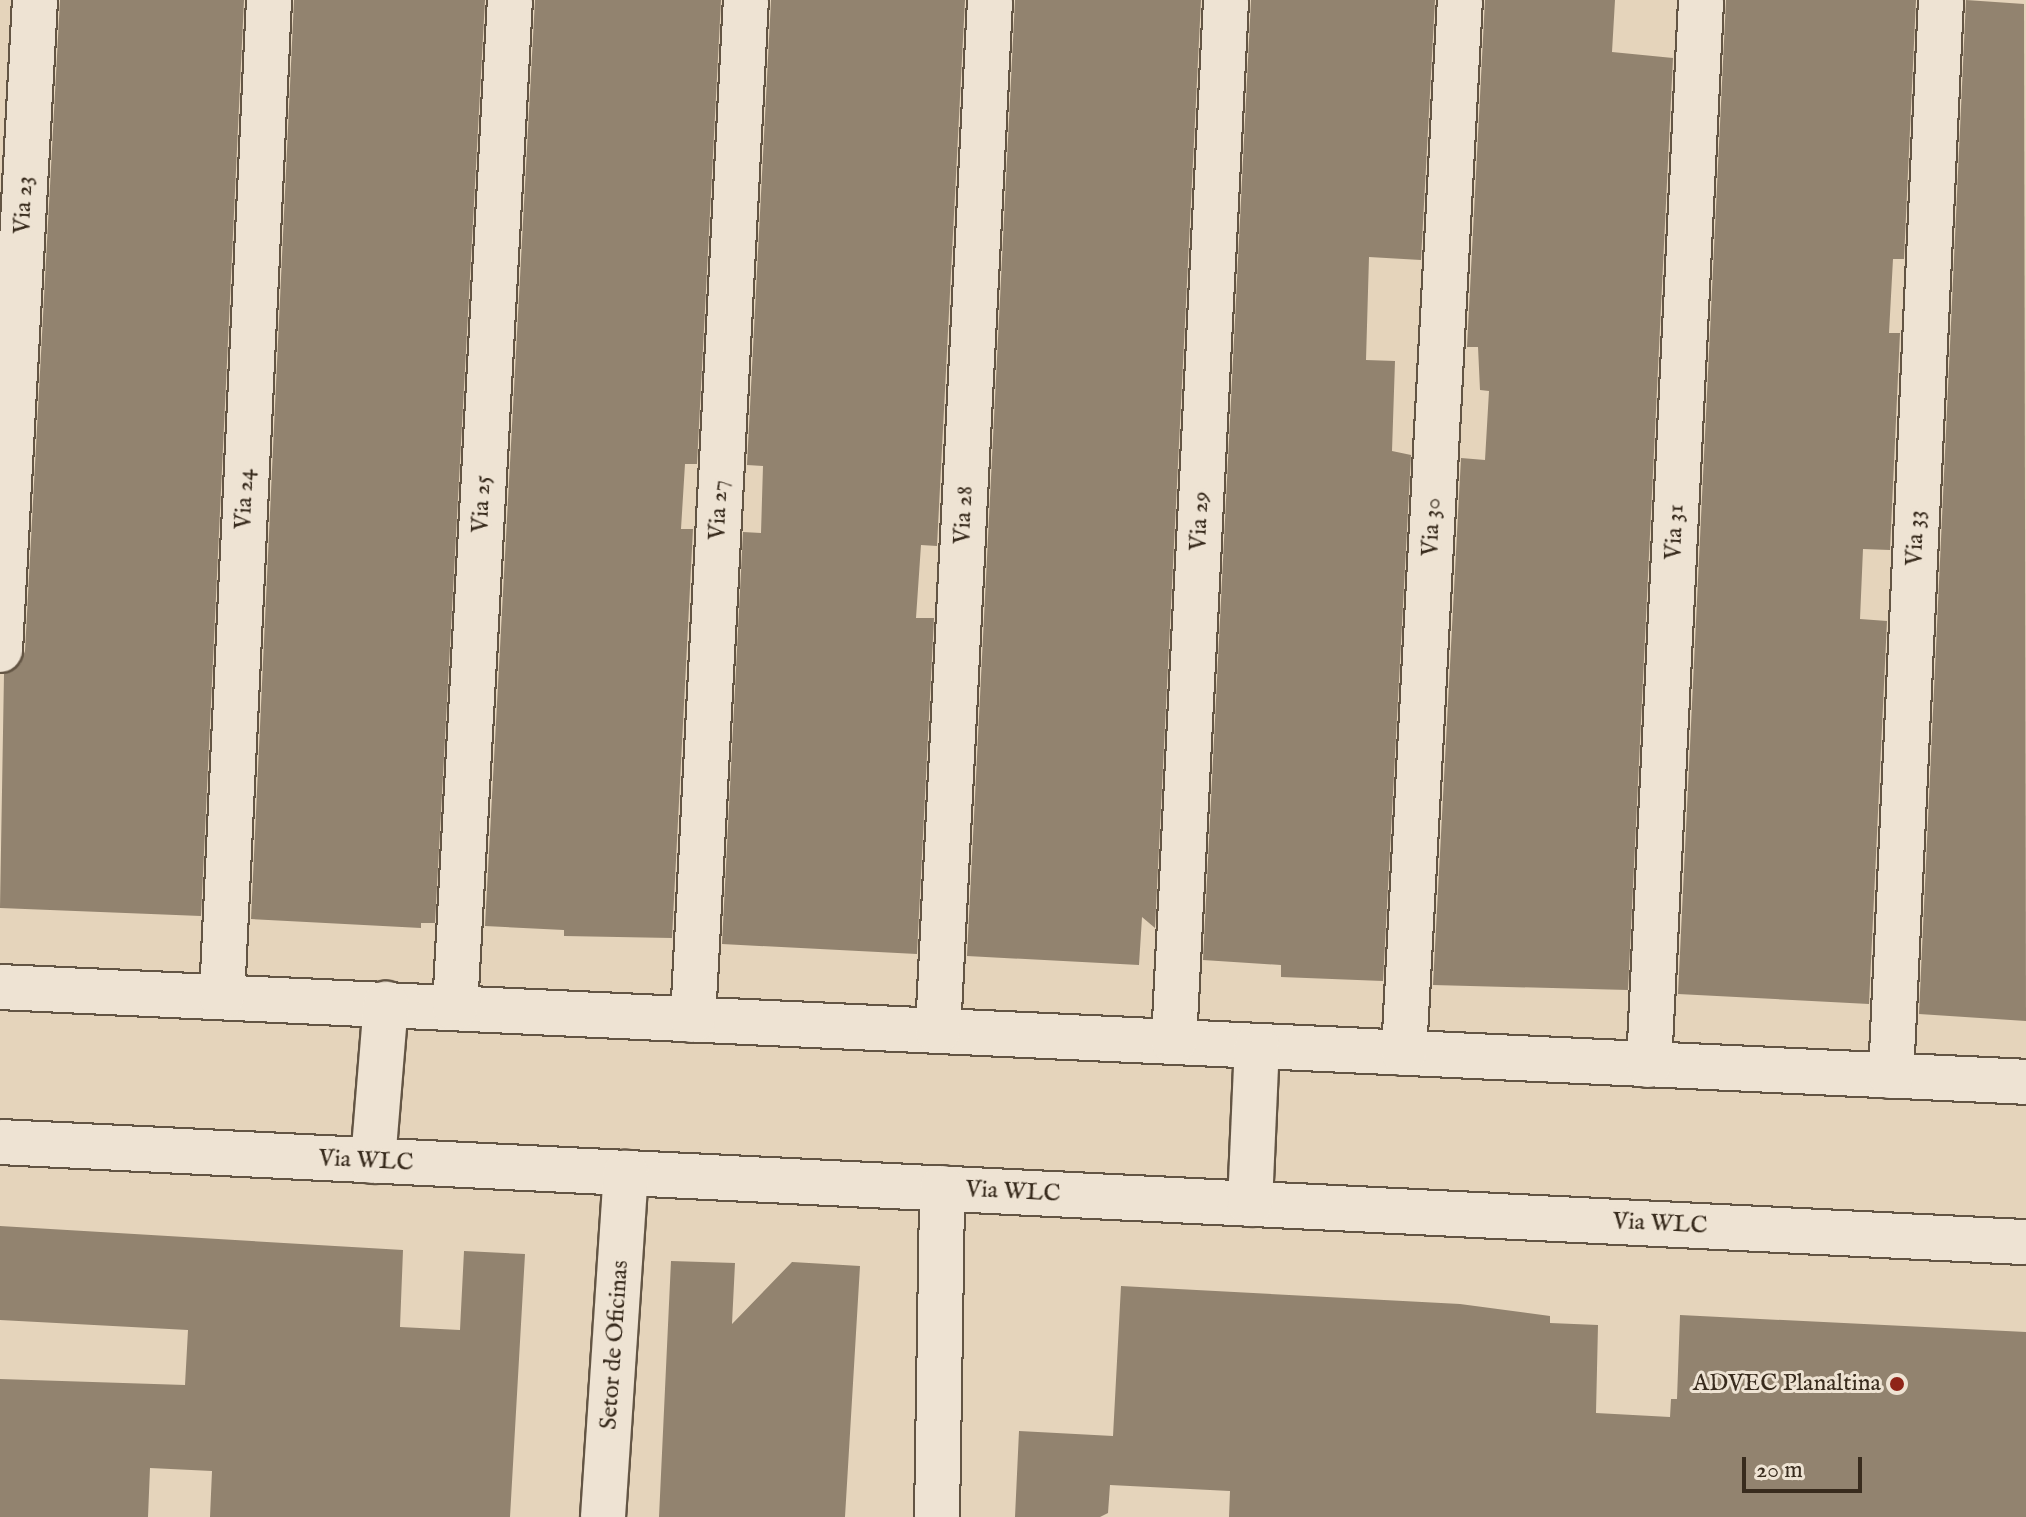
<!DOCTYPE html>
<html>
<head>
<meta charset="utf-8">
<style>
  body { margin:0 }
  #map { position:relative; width:2026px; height:1517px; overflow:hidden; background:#e5d4bb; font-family:"IM FELL English",serif }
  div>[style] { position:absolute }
  .building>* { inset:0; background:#92836f }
  .roads { filter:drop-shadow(2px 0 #635544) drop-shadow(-2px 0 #635544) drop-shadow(0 2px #635544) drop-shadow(0 -2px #635544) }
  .minor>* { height:44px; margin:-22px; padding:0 22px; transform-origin:22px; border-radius:22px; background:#eee3d3 }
  .dots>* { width:22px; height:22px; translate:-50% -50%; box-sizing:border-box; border:4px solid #eee3d3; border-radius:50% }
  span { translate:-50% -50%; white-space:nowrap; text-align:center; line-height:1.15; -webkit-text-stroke:6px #eee3d3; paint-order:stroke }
  .street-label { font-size:24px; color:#382b1d }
  .poi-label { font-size:24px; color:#382b1d }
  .right { translate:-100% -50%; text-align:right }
  .scale { position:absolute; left:1742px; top:1457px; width:120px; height:36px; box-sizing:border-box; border:4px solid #382b1d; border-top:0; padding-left:10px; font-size:24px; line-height:28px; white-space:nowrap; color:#382b1d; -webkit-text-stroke:6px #eee3d3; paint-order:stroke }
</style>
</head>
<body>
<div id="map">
  <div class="building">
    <div style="clip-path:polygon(60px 0,244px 0,201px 916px,0 908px,4px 674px,20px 664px,25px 651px)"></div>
    <div style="clip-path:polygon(294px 0,485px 0,435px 923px,421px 923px,421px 928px,251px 919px)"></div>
    <div style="clip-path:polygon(535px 0,721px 0,697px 464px,685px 464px,681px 529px,693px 529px,672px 938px,564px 936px,564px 930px,485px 926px)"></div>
    <div style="clip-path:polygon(771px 0,965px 0,937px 546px,921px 545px,916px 618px,934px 618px,917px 954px,722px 944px,743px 532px,761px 533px,763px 466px,747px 465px)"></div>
    <div style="clip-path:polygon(1015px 0,1201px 0,1155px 928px,1142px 917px,1139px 965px,967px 956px)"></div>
    <div style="clip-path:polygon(1251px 0,1435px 0,1421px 260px,1369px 257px,1366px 360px,1395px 361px,1392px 451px,1411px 455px,1383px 981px,1281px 977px,1281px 965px,1203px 960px)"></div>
    <div style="clip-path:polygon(1485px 0,1615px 0,1612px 52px,1673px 58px,1628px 990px,1433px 985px,1461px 458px,1485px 460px,1489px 391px,1480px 390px,1478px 347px,1467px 347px)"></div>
    <div style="clip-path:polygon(1726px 0,1916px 0,1904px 259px,1893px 259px,1889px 333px,1900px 333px,1890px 550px,1863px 549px,1860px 619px,1887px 621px,1869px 1004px,1678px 994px)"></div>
    <div style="clip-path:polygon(1966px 0,2024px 4px,2026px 1021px,1919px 1014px)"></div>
    <div style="clip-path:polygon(0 1226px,403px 1250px,400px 1327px,460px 1330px,464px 1251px,525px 1254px,510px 1517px,210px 1517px,212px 1471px,150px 1468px,148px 1517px,0 1517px,0 1379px,185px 1385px,188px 1330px,0 1320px)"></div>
    <div style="clip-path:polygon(671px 1261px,735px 1263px,732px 1324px,792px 1262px,860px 1266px,845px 1517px,659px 1517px)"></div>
    <div style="clip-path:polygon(1121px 1286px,1460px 1304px,1550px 1316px,1550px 1323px,1598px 1325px,1596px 1413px,1670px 1417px,1671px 1399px,1677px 1399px,1680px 1315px,2026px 1332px,2026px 1517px,1229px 1517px,1230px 1491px,1110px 1485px,1108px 1513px,1100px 1517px,1015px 1517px,1019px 1431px,1113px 1436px)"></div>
  </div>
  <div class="roads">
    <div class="minor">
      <div style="left:0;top:650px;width:651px;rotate:-86.92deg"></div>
      <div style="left:0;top:987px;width:2028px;rotate:2.68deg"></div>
      <div style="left:222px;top:997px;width:998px;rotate:-87.3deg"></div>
      <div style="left:455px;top:1008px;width:1009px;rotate:-86.88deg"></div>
      <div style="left:693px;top:1020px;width:1021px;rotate:-87.03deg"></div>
      <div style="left:938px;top:1031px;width:1032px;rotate:-87.11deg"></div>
      <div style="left:1174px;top:1042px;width:1043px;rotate:-87.14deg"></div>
      <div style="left:1404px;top:1053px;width:1054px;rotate:-86.96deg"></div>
      <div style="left:1649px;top:1065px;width:1066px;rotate:-87.2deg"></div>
      <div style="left:1891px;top:1076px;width:1077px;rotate:-87.34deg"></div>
      <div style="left:0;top:1142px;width:2028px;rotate:2.83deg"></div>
      <div style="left:373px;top:1161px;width:158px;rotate:-85.3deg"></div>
      <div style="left:1250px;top:1204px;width:158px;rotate:-87.5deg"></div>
      <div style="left:603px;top:1517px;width:345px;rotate:-86.2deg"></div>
      <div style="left:937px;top:1517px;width:329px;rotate:-89.1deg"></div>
    </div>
  </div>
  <div class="dots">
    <div style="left:1897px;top:1384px;background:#8f2418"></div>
  </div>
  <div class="street-label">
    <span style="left:24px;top:205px;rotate:-87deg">Via 23</span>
    <span style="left:245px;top:499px;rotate:-87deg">Via 24</span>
    <span style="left:482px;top:504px;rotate:-87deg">Via 25</span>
    <span style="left:719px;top:510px;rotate:-87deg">Via 27</span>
    <span style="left:964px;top:515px;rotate:-87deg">Via 28</span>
    <span style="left:1200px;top:521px;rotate:-87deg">Via 29</span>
    <span style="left:1432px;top:527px;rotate:-87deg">Via 30</span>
    <span style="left:1675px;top:532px;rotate:-87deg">Via 31</span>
    <span style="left:1916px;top:538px;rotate:-87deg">Via 33</span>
    <span style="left:366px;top:1161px;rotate:3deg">Via WLC</span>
    <span style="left:1013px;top:1192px;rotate:3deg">Via WLC</span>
    <span style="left:1660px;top:1224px;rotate:3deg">Via WLC</span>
    <span style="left:615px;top:1345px;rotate:-86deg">Setor de Oficinas</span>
  </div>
  <div class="poi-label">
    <span class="right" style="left:1881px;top:1384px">ADVEC Planaltina</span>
  </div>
  <div class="scale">20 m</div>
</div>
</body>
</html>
